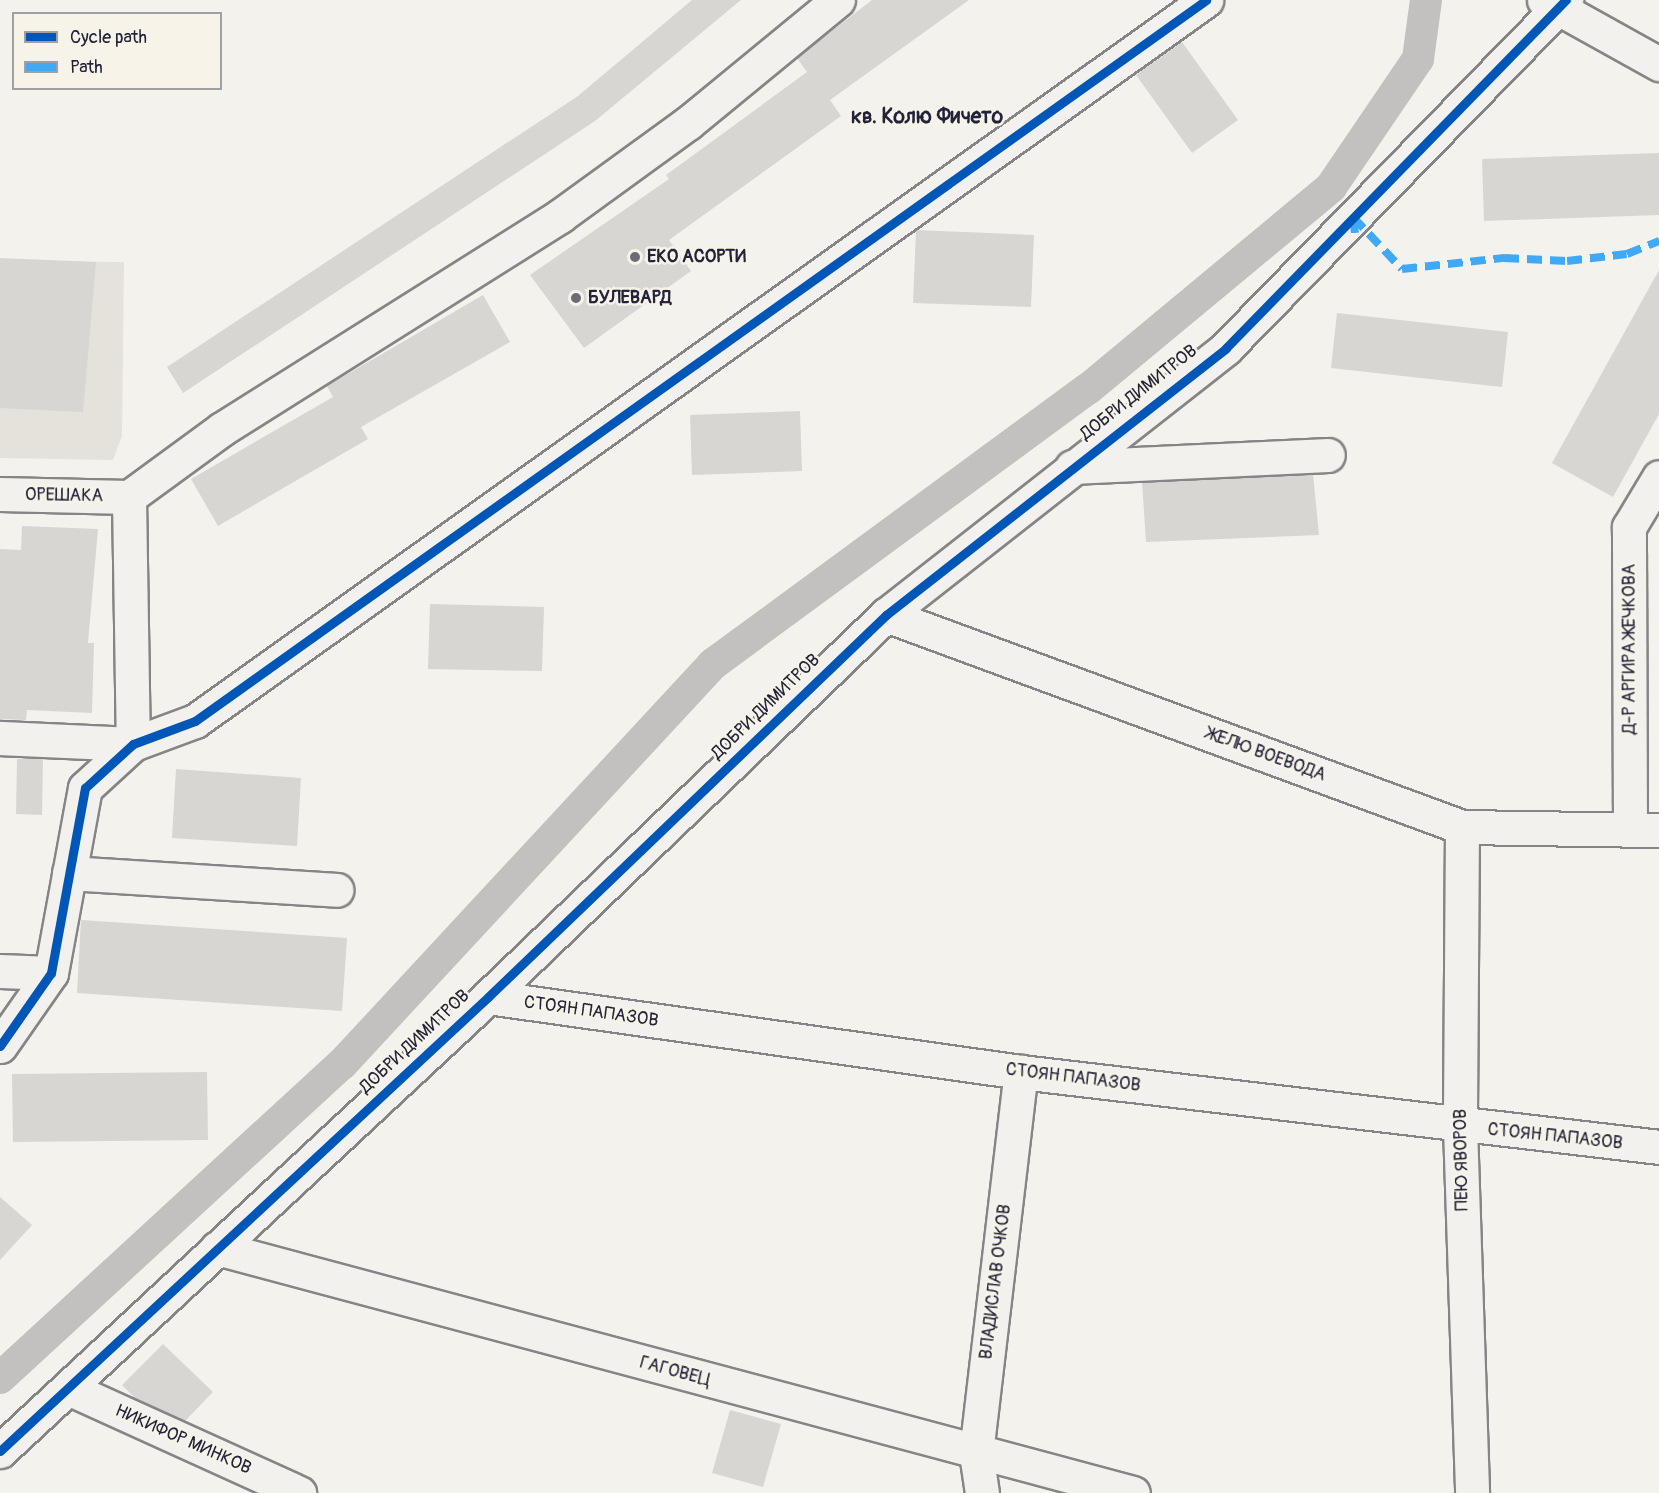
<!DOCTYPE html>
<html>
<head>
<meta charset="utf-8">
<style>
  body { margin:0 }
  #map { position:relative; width:1659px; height:1493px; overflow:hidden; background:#f4f2ec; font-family:Pangolin,sans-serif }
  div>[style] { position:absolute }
  .built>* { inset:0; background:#e5e2dc }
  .canal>* { height:32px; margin:-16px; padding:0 16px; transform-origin:16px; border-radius:16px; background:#c3c0c0 }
  .building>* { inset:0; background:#d7d6d3 }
  .roads { filter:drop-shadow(2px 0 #858486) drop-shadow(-2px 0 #858486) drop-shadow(0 2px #858486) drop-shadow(0 -2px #858486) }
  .minor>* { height:33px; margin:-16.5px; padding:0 16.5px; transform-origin:16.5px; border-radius:16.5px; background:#f2f1ed }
  .quiet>* { height:8px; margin-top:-4px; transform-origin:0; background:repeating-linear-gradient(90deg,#3fa9f5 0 15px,transparent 0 23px) }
  .cycleway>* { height:9px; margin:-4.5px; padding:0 4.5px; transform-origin:4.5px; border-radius:4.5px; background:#0057b8 }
  .dots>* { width:16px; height:16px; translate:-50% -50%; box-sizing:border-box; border:3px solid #f7f3e8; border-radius:50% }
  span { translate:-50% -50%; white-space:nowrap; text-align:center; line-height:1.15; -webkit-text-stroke:5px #f7f3e8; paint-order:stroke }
  .poi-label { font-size:18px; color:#22223b; font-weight:700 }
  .left { translate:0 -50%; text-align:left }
  .street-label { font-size:18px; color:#22223b }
  .quarter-label { font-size:21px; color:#22223b; font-weight:700 }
  .legend { position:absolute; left:12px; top:12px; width:210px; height:78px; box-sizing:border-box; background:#f7f3e8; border:2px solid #a29fa3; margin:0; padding:8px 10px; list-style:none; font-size:18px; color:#22223b }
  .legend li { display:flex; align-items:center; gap:12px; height:30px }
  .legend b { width:30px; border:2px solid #a29fa3 }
</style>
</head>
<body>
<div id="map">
  <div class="built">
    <div style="clip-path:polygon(0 261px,124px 262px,122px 436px,113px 460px,0 458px)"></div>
  </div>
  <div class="canal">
    <div style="left:0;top:1378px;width:464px;rotate:-42.6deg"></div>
    <div style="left:342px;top:1064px;width:546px;rotate:-47.15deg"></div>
    <div style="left:713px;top:664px;width:465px;rotate:-36.3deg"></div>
    <div style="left:1088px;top:389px;width:316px;rotate:-39.7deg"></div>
    <div style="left:1331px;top:187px;width:155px;rotate:-55.8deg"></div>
    <div style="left:1418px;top:59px;width:60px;rotate:-82.3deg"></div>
  </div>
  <div class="building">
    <div style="clip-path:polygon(692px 0,741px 0,595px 121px,183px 393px,167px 367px,578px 96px)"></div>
    <div style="clip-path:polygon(872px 0,969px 0,830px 100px,841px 116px,669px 240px,691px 271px,584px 348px,530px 275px,669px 179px,666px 175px,807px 72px,797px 58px)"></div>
    <div style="clip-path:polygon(1182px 42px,1238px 120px,1192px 153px,1136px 75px)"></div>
    <div style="clip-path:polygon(1659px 153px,1659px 215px,1484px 221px,1482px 159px)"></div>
    <div style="clip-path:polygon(916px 230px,1034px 235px,1031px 307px,913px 303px)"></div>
    <div style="clip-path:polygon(0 258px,96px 262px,83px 412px,0 408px)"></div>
    <div style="clip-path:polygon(1659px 270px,1659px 414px,1613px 497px,1552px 463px)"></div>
    <div style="clip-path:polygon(483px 295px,510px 342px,361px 427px,368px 439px,218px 526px,191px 479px,333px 397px,327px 386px)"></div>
    <div style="clip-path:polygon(1337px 313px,1508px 332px,1502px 387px,1331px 368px)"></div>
    <div style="clip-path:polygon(800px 411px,802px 471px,692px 475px,690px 415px)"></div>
    <div style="clip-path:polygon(1313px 474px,1319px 535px,1146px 542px,1142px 482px)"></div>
    <div style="clip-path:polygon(22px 526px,98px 529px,88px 643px,94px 643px,92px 713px,27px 710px,26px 720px,0 719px,0 549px,21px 550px)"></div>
    <div style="clip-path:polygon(430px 604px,544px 607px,542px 671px,428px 669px)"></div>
    <div style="clip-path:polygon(17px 759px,43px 759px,42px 815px,16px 814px)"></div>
    <div style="clip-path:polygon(176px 769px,301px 778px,297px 846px,172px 838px)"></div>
    <div style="clip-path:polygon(81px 920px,347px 938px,342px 1011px,77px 993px)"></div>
    <div style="clip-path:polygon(207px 1072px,208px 1140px,13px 1142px,12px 1074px)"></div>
    <div style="clip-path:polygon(0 1197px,32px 1225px,0 1260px)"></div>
    <div style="clip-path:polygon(163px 1344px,213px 1392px,185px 1421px,135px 1398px,122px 1385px)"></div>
    <div style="clip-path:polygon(730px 1410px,781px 1424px,763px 1487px,712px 1473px)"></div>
  </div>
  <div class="roads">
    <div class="minor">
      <div style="left:1544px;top:0;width:132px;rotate:29.1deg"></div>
      <div style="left:1072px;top:467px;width:256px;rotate:-2.7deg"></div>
      <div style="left:0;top:494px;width:129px;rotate:1.3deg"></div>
      <div style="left:129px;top:497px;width:115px;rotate:-36.2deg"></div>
      <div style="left:222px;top:429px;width:400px;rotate:-32.2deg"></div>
      <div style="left:560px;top:216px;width:158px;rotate:-36deg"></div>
      <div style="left:688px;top:123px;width:194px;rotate:-39.4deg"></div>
      <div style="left:129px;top:497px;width:247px;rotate:89.1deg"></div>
      <div style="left:886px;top:615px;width:614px;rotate:20.21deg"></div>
      <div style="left:1462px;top:827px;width:197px;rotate:0.9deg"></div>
      <div style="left:0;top:738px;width:133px;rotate:2.6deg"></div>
      <div style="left:1462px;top:827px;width:300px;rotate:90.4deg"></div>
      <div style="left:1460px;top:1127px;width:366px;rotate:88.1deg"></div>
      <div style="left:1630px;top:830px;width:303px;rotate:-90.2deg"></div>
      <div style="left:1629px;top:527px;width:58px;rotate:-59deg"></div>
      <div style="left:69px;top:873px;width:268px;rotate:3.6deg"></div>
      <div style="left:0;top:971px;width:51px;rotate:2.2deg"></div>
      <div style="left:488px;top:997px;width:538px;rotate:8.01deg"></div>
      <div style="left:1021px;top:1072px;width:642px;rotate:6.7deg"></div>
      <div style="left:0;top:1046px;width:89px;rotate:-55.1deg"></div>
      <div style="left:51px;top:973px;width:188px;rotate:-79.6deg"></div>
      <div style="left:85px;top:788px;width:65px;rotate:-42.5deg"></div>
      <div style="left:133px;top:744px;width:66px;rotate:-20.4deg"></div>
      <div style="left:195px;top:721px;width:1242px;rotate:-35.49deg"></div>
      <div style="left:217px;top:1248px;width:948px;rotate:14.97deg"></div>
      <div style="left:68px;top:1388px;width:254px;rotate:24.4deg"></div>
      <div style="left:0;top:1451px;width:667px;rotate:-42.93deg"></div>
      <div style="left:488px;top:997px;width:552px;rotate:-43.82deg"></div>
      <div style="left:886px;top:615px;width:432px;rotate:-38.1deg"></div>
      <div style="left:1226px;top:348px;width:487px;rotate:-45.7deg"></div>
      <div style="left:982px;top:1493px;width:40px;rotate:-98.5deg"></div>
      <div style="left:976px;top:1453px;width:384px;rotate:-83.3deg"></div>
    </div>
  </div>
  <div class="quiet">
    <div style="left:1355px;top:233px;width:16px;rotate:-97deg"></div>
    <div style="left:1353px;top:217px;width:71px;rotate:46.7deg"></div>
    <div style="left:1402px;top:269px;width:103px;rotate:-6.2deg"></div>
    <div style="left:1504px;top:258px;width:63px;rotate:2.7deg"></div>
    <div style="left:1567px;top:261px;width:60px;rotate:-6.7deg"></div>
    <div style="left:1627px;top:254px;width:35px;rotate:-22deg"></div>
  </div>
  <div class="cycleway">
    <div style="left:0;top:1046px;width:89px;rotate:-55.1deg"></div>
    <div style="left:51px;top:973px;width:188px;rotate:-79.6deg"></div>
    <div style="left:85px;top:788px;width:65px;rotate:-42.5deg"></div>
    <div style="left:133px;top:744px;width:66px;rotate:-20.4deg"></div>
    <div style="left:195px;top:721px;width:1242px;rotate:-35.49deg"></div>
    <div style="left:0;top:1451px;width:667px;rotate:-42.93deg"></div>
    <div style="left:488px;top:997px;width:552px;rotate:-43.82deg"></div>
    <div style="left:886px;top:615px;width:432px;rotate:-38.1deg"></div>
    <div style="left:1226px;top:348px;width:487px;rotate:-45.7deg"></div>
  </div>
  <div class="dots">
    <div style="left:635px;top:257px;background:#6c6b79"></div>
    <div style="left:576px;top:298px;background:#6c6b79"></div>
  </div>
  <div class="poi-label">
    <span class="left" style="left:647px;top:257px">ЕКО АСОРТИ</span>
    <span class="left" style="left:588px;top:298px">БУЛЕВАРД</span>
  </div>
  <div class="street-label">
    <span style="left:1139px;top:393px;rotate:-38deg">ДОБРИ ДИМИТРОВ</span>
    <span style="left:64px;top:496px;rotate:1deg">ОРЕШАКА</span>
    <span style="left:1630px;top:649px;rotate:-90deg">Д-Р АРГИРА ЖЕЧКОВА</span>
    <span style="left:766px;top:707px;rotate:-44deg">ДОБРИ ДИМИТРОВ</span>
    <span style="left:1266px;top:755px;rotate:20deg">ЖЕЛЮ ВОЕВОДА</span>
    <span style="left:591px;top:1012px;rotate:8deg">СТОЯН ПАПАЗОВ</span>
    <span style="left:415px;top:1042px;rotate:-43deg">ДОБРИ ДИМИТРОВ</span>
    <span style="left:1073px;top:1078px;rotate:7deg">СТОЯН ПАПАЗОВ</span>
    <span style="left:1555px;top:1137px;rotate:6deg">СТОЯН ПАПАЗОВ</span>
    <span style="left:1462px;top:1160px;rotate:-91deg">ПЕЮ ЯВОРОВ</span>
    <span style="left:996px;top:1282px;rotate:-83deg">ВЛАДИСЛАВ ОЧКОВ</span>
    <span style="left:675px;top:1372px;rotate:15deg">ГАГОВЕЦ</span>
    <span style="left:183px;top:1440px;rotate:24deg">НИКИФОР МИНКОВ</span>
  </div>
  <div class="quarter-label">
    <span style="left:927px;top:117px">кв. Колю Фичето</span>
  </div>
  <ul class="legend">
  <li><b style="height:8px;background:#0057b8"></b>Cycle path</li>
  <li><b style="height:8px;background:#3fa9f5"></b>Path</li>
  </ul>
</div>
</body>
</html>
